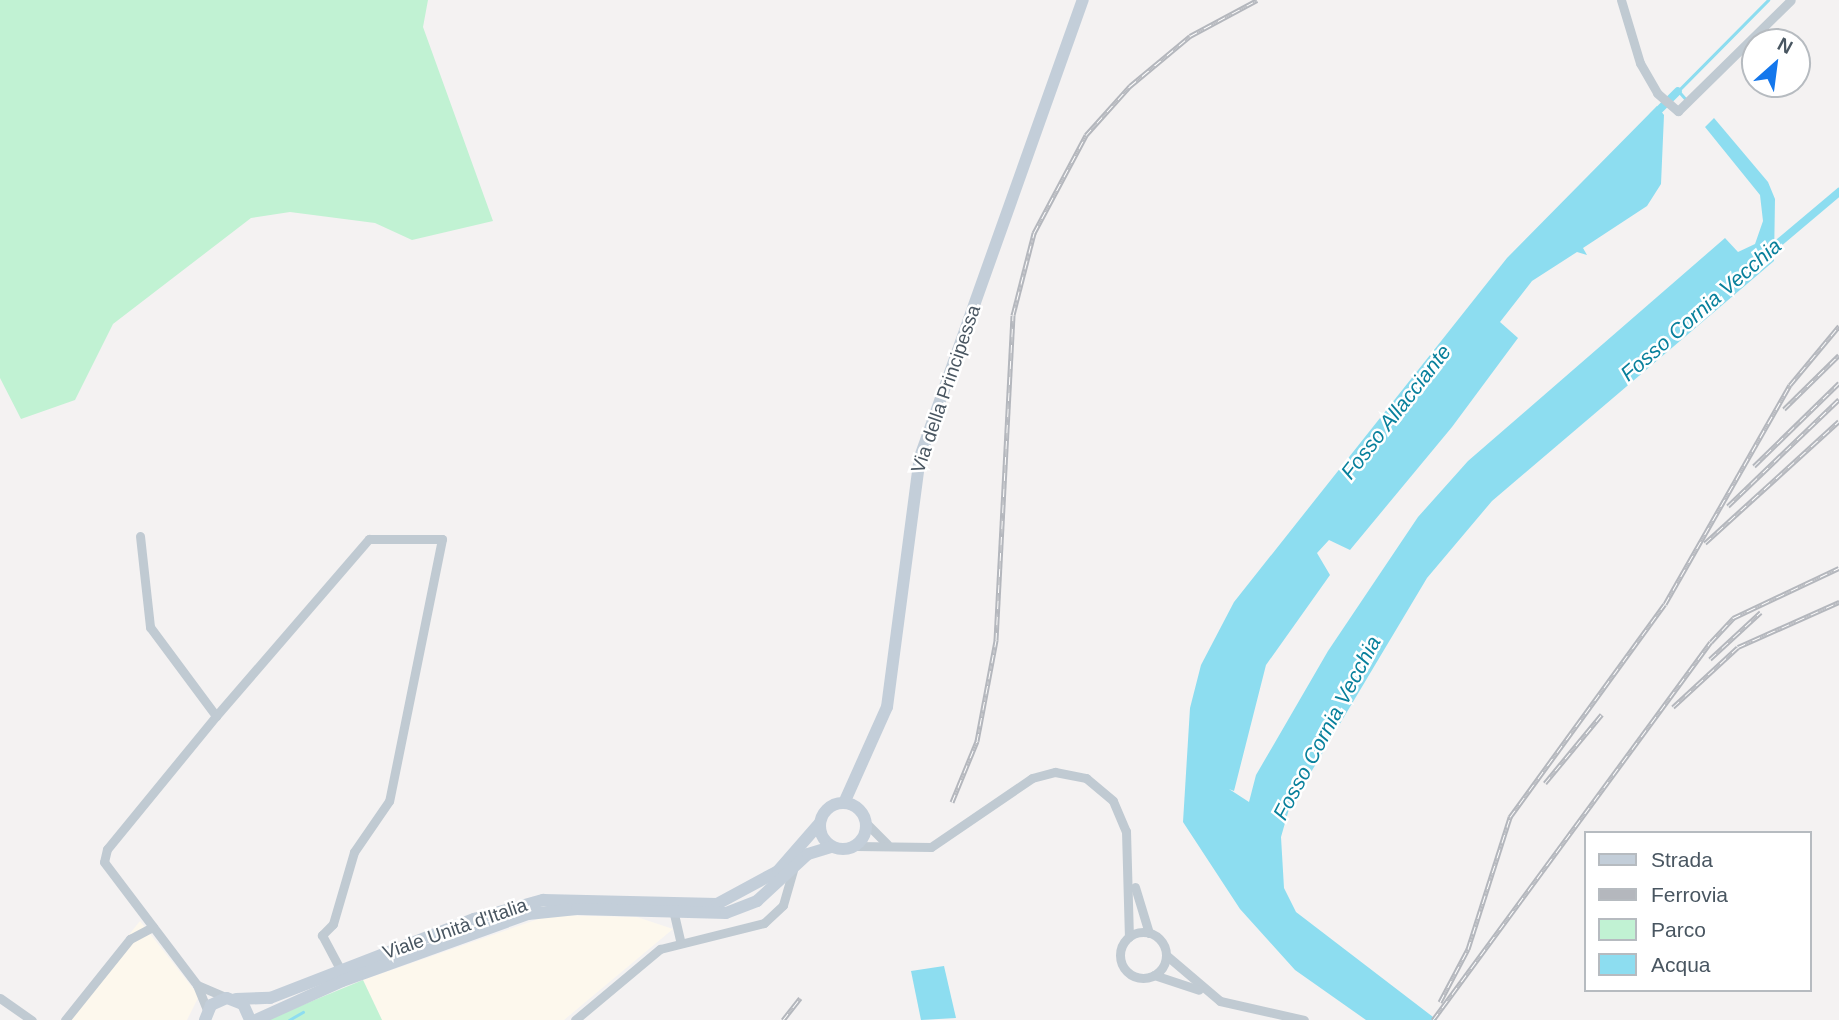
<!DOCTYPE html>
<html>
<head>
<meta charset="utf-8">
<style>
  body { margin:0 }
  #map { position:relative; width:1839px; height:1020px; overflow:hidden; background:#f4f2f2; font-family:Helvetica,sans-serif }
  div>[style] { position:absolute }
  .commercial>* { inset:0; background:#fdf8ed }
  .green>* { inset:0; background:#c1f2d3 }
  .water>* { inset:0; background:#8dddf0 }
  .stream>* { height:2.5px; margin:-1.25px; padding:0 1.25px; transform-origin:1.25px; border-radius:1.25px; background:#8dddf0 }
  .canal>* { height:8px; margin:-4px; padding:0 4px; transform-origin:4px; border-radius:4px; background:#8dddf0 }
  .street>* { height:9px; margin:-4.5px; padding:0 4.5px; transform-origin:4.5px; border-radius:4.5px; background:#c0cad2 }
  .street>.ring { margin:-4.5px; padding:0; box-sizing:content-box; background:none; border:9px solid #c0cad2; border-radius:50% }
  .secondary>* { height:12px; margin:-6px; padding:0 6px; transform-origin:6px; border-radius:6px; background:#c3ced9 }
  .secondary>.ring { margin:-6px; padding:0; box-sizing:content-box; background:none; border:12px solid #c3ced9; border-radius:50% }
  .rail>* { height:5px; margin-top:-2.5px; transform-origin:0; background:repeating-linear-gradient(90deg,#fff 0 8px,#b4b7bd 0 16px); box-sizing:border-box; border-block:2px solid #b4b7bd }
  span { translate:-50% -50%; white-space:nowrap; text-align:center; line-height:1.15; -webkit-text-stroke:5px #fff; paint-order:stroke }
  .street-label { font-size:19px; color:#495661 }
  .water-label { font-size:21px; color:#08809c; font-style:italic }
  .legend { position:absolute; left:1584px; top:831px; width:228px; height:161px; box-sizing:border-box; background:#fff; border:2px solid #b6bbc0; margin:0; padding:9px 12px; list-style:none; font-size:21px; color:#495661 }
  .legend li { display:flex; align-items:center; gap:14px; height:35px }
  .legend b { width:35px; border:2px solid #b6bbc0 }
  .north { position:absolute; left:1741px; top:28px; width:70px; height:70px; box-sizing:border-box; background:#fff; border:2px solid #b6bbc0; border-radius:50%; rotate:28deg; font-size:19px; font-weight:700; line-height:28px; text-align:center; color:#495661 }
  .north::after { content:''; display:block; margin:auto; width:24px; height:32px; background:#1477ec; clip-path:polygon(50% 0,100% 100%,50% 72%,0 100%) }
</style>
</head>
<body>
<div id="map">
  <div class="commercial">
    <div style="clip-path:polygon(550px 915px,637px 917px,673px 929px,564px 1020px,382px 1020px,363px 980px)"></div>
    <div style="clip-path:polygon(140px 921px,199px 996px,187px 1020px,61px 1020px)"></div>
  </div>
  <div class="green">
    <div style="clip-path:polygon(0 0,428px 0,423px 27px,493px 221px,412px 240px,375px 223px,290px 212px,251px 218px,113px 324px,75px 400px,21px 419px,0 378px)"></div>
    <div style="clip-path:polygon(363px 980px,382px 1020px,268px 1020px,271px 1018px)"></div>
  </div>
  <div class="water">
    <div style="clip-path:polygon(1657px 106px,1664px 115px,1661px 184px,1647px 206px,1583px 248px,1587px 255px,1577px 252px,1532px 281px,1500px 322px,1518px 338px,1452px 427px,1350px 550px,1329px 540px,1317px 553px,1330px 575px,1266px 665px,1234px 791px,1229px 789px,1249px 802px,1256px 775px,1328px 651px,1418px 517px,1468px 461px,1725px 238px,1738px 252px,1755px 244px,1763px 221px,1760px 195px,1705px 127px,1714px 118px,1768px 182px,1775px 199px,1774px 261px,1492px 501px,1427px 578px,1289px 809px,1281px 837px,1284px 888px,1296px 912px,1437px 1020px,1366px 1020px,1295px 970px,1240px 909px,1183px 822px,1190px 708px,1201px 665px,1234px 602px,1507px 258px)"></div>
    <div style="clip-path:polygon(944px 966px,956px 1018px,921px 1020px,911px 971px)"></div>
  </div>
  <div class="stream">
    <div style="left:1685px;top:99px;width:11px;rotate:-131deg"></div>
    <div style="left:1678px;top:91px;width:128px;rotate:-45.3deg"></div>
    <div style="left:289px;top:1020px;width:16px;rotate:-30deg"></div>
  </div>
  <div class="canal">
    <div style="left:1653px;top:116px;width:35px;rotate:-45deg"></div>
    <div style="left:1769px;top:251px;width:92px;rotate:-40.1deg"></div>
  </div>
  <div class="street">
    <div style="left:1621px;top:0;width:66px;rotate:73.2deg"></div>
    <div style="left:1640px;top:63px;width:34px;rotate:60deg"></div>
    <div style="left:1657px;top:93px;width:28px;rotate:41deg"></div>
    <div style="left:1678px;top:111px;width:158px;rotate:-44.5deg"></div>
    <div style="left:140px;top:536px;width:92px;rotate:83.7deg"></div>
    <div style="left:150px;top:627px;width:111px;rotate:53.4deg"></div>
    <div style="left:216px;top:716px;width:172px;rotate:129.3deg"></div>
    <div style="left:107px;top:849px;width:13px;rotate:103deg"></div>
    <div style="left:104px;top:862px;width:154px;rotate:52.9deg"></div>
    <div style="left:197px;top:985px;width:27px;rotate:68deg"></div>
    <div style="left:216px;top:716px;width:234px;rotate:-49.2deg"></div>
    <div style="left:369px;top:539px;width:73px"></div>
    <div style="left:442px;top:539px;width:267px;rotate:101.4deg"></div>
    <div style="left:389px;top:801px;width:62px;rotate:124.5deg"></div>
    <div style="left:354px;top:852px;width:75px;rotate:106.3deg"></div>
    <div style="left:333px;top:924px;width:16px;rotate:135deg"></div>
    <div style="left:322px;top:935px;width:40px;rotate:62deg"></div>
    <div style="left:866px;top:823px;width:30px;rotate:45deg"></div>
    <div style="left:856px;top:846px;width:75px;rotate:0.8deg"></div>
    <div style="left:931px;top:847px;width:122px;rotate:-34.3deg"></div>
    <div style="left:1032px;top:778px;width:24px;rotate:-15deg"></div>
    <div style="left:1055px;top:772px;width:32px;rotate:11deg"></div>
    <div style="left:1086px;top:778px;width:35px;rotate:40deg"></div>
    <div style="left:1113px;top:801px;width:33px;rotate:67deg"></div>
    <div style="left:1126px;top:831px;width:106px;rotate:88.4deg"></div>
    <div style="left:1135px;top:887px;width:48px;rotate:73.1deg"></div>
    <div style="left:674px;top:914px;width:28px;rotate:77deg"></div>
    <div class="ring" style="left:1120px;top:932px;width:37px;height:37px"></div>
    <div style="left:1166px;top:955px;width:71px;rotate:40.4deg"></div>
    <div style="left:1220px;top:1001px;width:86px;rotate:12.7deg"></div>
    <div style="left:1154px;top:975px;width:47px;rotate:18.4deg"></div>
    <div style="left:197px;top:985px;width:33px;rotate:23deg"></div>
    <div style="left:0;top:998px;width:39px;rotate:35deg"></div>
    <div style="left:65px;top:1020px;width:104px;rotate:-51.3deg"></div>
    <div style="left:130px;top:939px;width:26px;rotate:-28deg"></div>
    <div style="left:575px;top:1020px;width:111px;rotate:-39.9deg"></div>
    <div style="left:660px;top:949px;width:107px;rotate:-14deg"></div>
    <div style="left:764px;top:923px;width:26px;rotate:-43deg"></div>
    <div style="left:783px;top:905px;width:37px;rotate:-74deg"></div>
  </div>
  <div class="secondary">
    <div class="ring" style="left:820px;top:803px;width:34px;height:34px"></div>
    <div style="left:844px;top:803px;width:105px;rotate:-65.9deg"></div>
    <div style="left:887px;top:707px;width:252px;rotate:-82.5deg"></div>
    <div style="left:920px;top:457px;width:485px;rotate:-70.4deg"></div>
    <div style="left:236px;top:999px;width:34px;rotate:-2deg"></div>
    <div style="left:270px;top:998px;width:219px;rotate:-21.2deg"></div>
    <div style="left:474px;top:919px;width:72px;rotate:-15.4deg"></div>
    <div style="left:543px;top:900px;width:174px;rotate:1.3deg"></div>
    <div style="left:717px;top:904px;width:69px;rotate:-28.4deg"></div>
    <div style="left:778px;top:871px;width:62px;rotate:-48.9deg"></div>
    <div style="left:205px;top:1020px;width:16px;rotate:-68deg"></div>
    <div style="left:211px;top:1005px;width:17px;rotate:-24deg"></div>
    <div style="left:227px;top:998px;width:17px;rotate:21deg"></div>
    <div style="left:243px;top:1004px;width:17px;rotate:66deg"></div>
    <div style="left:256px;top:1020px;width:94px;rotate:-24.4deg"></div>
    <div style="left:342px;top:981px;width:198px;rotate:-19.8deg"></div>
    <div style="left:528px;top:914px;width:49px;rotate:-5.8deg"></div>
    <div style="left:577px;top:909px;width:149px;rotate:1.5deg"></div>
    <div style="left:726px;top:913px;width:33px;rotate:-21deg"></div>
    <div style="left:757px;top:901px;width:69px;rotate:-42.7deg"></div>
    <div style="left:808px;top:854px;width:24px;rotate:-17deg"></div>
  </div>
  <div class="rail">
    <div style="left:1784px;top:409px;width:77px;rotate:-44.5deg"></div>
    <div style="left:1754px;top:466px;width:119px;rotate:-44.3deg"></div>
    <div style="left:1728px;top:506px;width:154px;rotate:-43.9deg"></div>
    <div style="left:1705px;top:543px;width:181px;rotate:-42.3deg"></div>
    <div style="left:1710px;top:659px;width:69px;rotate:-42.7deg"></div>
    <div style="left:1673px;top:707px;width:88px;rotate:-42.7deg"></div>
    <div style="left:1738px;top:647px;width:111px;rotate:-24deg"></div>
    <div style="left:1545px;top:783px;width:89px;rotate:-50.4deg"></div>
    <div style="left:952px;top:802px;width:66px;rotate:-67.7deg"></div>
    <div style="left:977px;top:741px;width:103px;rotate:-79.3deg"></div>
    <div style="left:996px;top:640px;width:325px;rotate:-87deg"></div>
    <div style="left:1013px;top:315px;width:85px;rotate:-75.6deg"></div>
    <div style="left:1034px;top:233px;width:111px;rotate:-62deg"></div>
    <div style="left:1086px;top:135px;width:66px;rotate:-48.1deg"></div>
    <div style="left:1130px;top:86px;width:78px;rotate:-39.8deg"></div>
    <div style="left:1190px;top:36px;width:76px;rotate:-28.2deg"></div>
    <div style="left:1440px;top:1002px;width:60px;rotate:-62.2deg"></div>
    <div style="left:1468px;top:949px;width:139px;rotate:-72.3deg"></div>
    <div style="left:1510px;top:817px;width:263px;rotate:-54deg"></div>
    <div style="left:1665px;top:604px;width:252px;rotate:-60.3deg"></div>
    <div style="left:1790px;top:385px;width:77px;rotate:-50.3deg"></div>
    <div style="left:783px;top:1020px;width:28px;rotate:-52deg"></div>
    <div style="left:1433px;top:1020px;width:469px;rotate:-53.7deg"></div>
    <div style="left:1711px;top:642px;width:33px;rotate:-47deg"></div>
    <div style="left:1733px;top:618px;width:117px;rotate:-25.3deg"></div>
  </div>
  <div class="street-label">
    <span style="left:946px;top:389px;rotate:-71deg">Via della Principessa</span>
    <span style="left:455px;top:929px;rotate:-19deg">Viale Unità d'Italia</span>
  </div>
  <div class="water-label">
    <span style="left:1701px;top:310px;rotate:-41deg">Fosso Cornia Vecchia</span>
    <span style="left:1396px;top:412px;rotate:-52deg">Fosso Allacciante</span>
    <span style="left:1327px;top:728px;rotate:-62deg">Fosso Cornia Vecchia</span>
  </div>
  <ul class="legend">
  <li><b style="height:9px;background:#c3ced9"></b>Strada</li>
  <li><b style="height:9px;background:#b4b7bd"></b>Ferrovia</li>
  <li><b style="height:19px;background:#c1f2d3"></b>Parco</li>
  <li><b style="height:19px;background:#8dddf0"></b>Acqua</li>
  </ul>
  <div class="north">N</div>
</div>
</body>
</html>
